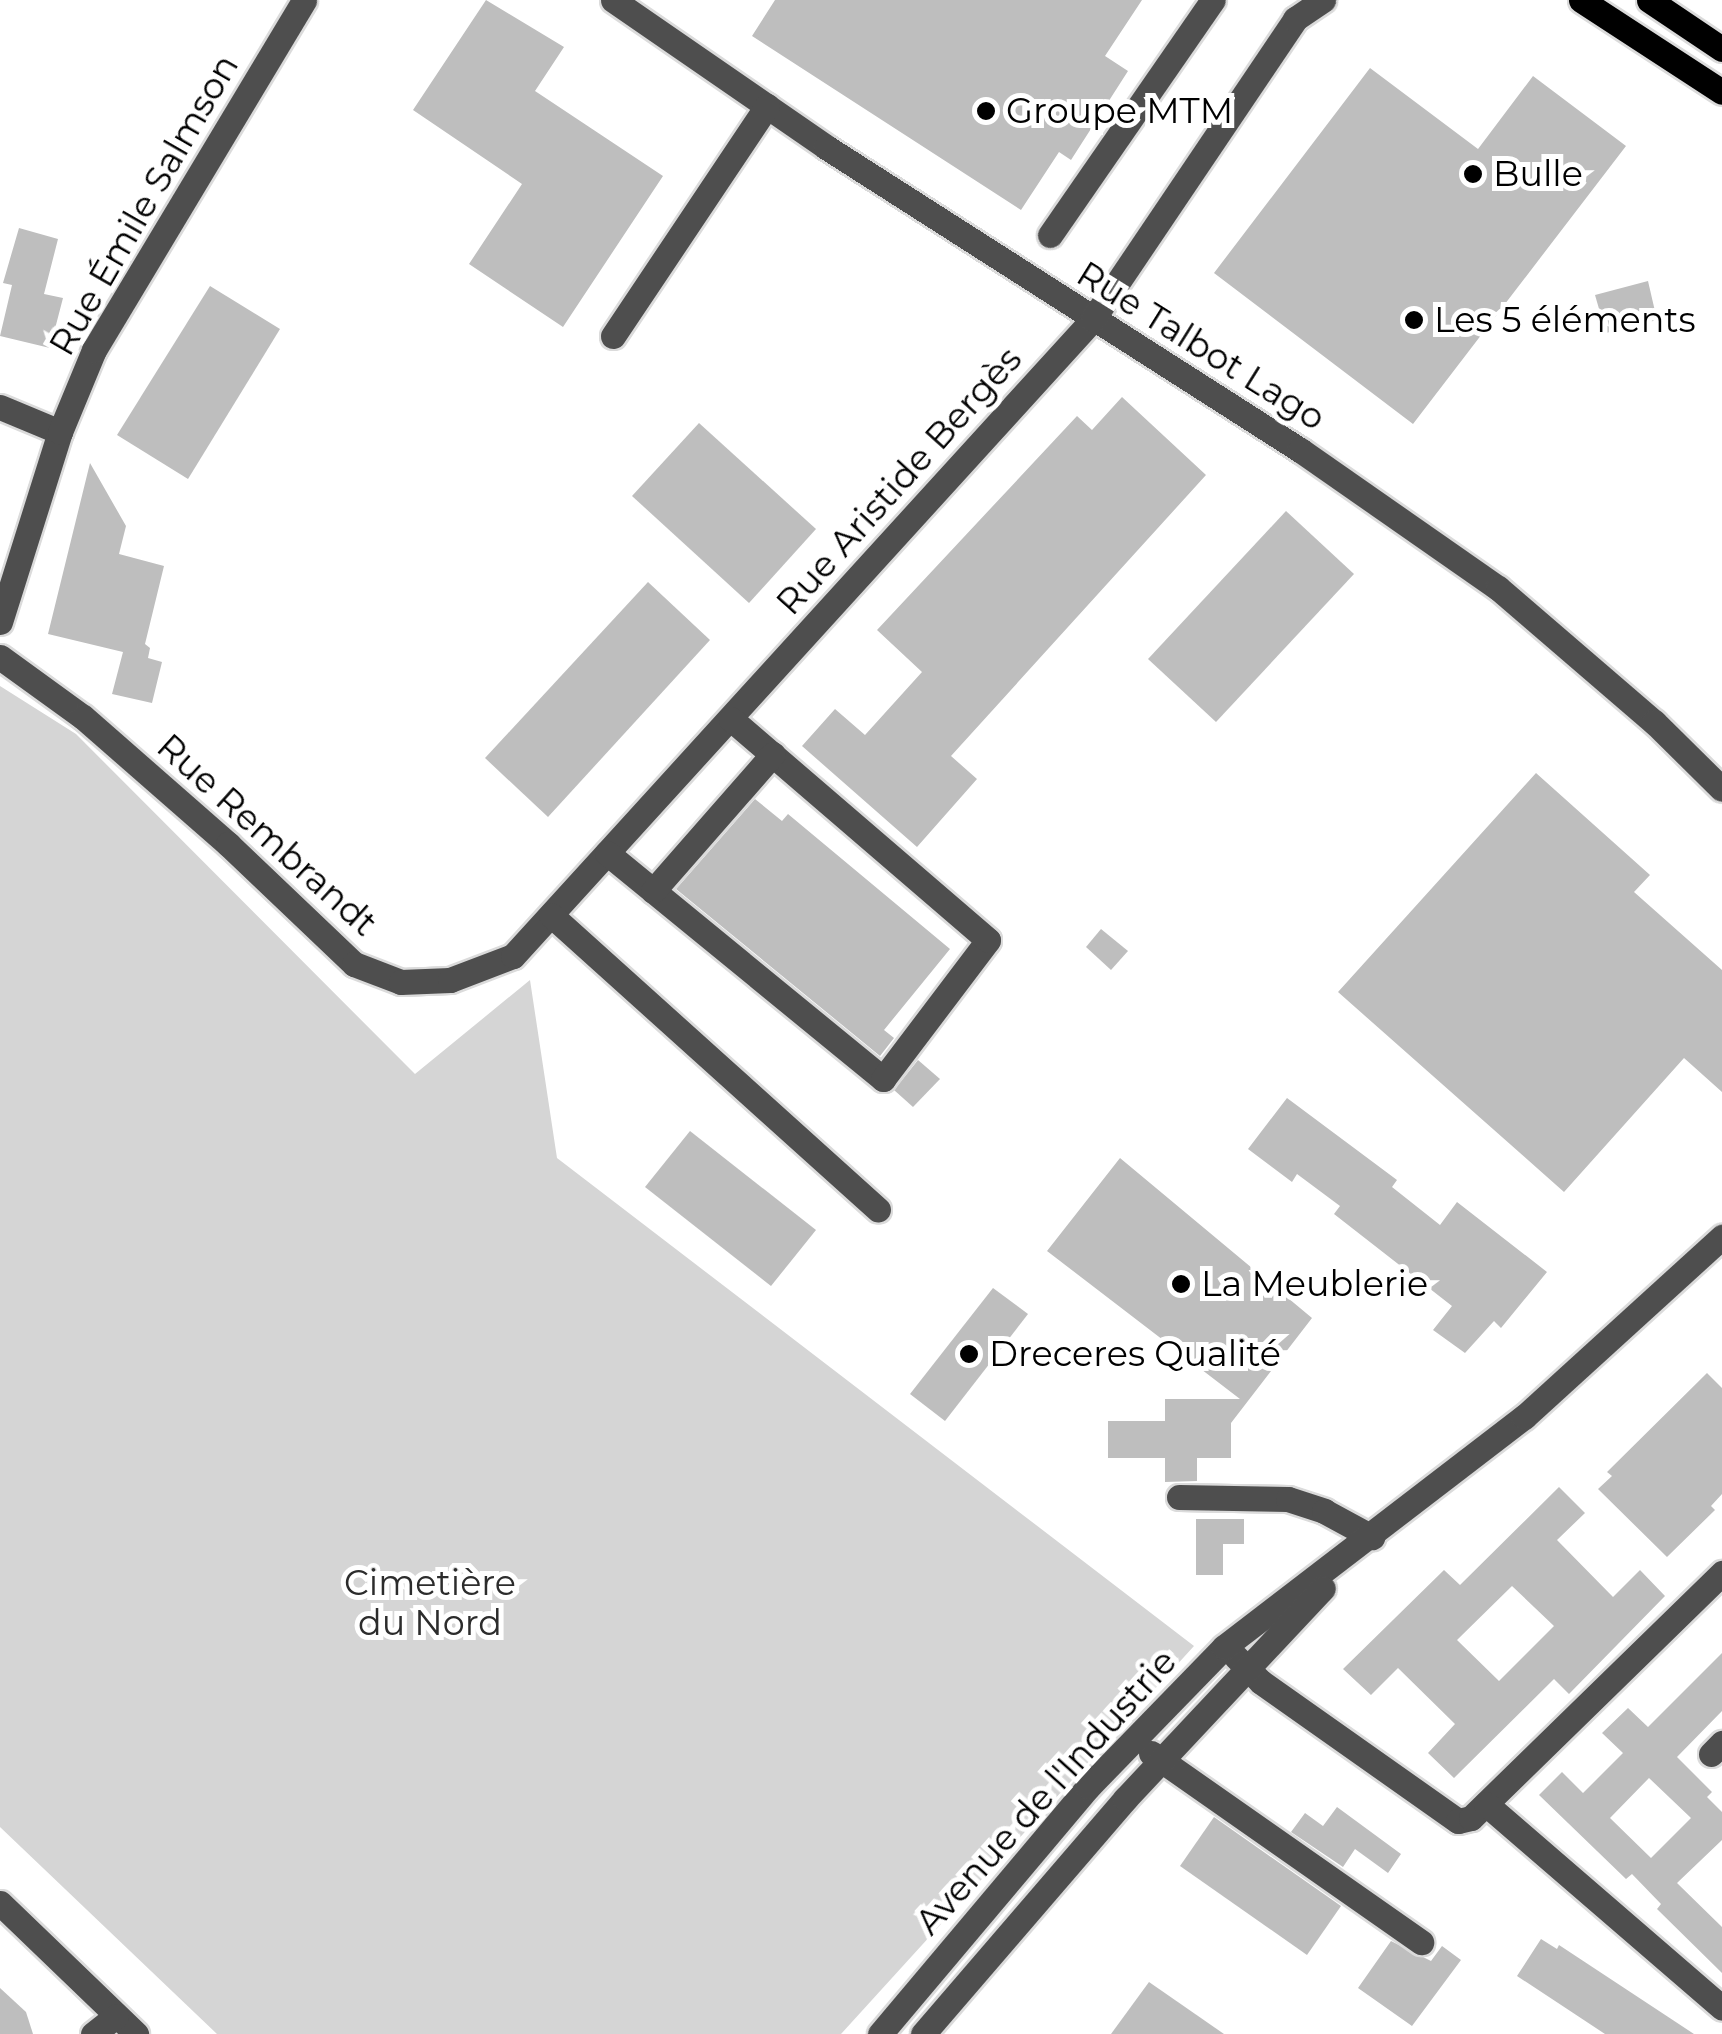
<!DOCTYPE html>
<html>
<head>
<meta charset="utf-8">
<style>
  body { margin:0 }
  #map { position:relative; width:1722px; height:2034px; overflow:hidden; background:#fff; font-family:Montserrat,sans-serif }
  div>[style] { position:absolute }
  .green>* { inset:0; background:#d5d5d5 }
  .building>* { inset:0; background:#bebebe }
  .roads { filter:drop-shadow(2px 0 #dbdbdb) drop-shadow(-2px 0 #dbdbdb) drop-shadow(0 2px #dbdbdb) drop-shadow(0 -2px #dbdbdb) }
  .minor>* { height:25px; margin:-12.5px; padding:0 12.5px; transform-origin:12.5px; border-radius:12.5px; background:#4e4e4e }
  .major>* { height:25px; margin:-12.5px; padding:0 12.5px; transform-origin:12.5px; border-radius:12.5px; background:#000 }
  .dots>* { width:28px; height:28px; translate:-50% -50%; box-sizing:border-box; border:5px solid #fff; border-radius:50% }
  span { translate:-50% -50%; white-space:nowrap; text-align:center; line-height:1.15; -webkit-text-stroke:10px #fff; paint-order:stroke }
  .poi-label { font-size:35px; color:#000 }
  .left { translate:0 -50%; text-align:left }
  .street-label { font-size:35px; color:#000 }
  .park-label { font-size:35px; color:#2c2c2c }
</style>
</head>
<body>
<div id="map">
  <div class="green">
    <div style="clip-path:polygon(0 686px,76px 734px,415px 1074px,530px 980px,557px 1158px,1194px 1646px,841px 2034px,217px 2034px,0 1827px)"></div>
  </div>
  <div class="building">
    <div style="clip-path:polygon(486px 0,564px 47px,535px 91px,663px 176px,563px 327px,469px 264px,522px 184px,413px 110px)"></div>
    <div style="clip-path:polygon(775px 0,1142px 0,1105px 56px,1128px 71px,1071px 160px,1059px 152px,1021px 210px,752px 36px)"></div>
    <div style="clip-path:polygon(1370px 68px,1478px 149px,1533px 76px,1626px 146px,1413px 424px,1214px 273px)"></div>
    <div style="clip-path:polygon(19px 228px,58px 239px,44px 294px,63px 298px,50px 348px,0 336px,12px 285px,3px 283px)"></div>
    <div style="clip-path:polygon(1648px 281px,1657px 320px,1606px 333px,1595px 295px)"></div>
    <div style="clip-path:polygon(210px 286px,280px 329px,188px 479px,117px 435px)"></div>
    <div style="clip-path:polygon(1122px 397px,1206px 475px,951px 756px,977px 779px,917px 847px,802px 746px,835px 709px,865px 735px,922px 672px,877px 630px,1077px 416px,1092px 430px)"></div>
    <div style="clip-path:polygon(699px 423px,816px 529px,749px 603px,632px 496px)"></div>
    <div style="clip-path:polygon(90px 463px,126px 526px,119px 554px,164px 566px,145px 644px,150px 648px,148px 658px,162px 662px,152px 703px,112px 694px,123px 652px,48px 634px)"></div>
    <div style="clip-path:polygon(1286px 511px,1354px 574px,1216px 722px,1148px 659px)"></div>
    <div style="clip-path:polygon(648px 582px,710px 640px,548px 817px,485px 758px)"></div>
    <div style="clip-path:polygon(1536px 773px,1650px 875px,1634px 892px,1722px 970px,1722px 1092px,1684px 1058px,1564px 1192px,1338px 992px)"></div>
    <div style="clip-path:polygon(755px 799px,782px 821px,788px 814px,950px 949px,884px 1030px,894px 1038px,880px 1056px,676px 889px)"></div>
    <div style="clip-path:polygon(1101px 929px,1128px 951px,1111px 970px,1086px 947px)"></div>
    <div style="clip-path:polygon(918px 1060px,940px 1079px,913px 1107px,894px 1090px)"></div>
    <div style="clip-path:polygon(1287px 1098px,1397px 1180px,1392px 1187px,1440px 1225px,1457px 1202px,1547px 1272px,1501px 1328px,1494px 1321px,1465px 1353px,1433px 1330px,1452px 1306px,1334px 1214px,1340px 1206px,1297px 1174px,1292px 1182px,1248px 1149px)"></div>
    <div style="clip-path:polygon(690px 1131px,816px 1230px,771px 1286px,645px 1187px)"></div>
    <div style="clip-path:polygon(1120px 1158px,1312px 1318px,1231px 1423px,1231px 1458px,1197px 1458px,1197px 1481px,1165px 1482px,1165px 1458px,1108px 1458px,1108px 1421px,1165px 1421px,1165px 1399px,1240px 1399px,1047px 1251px)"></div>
    <div style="clip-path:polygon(993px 1288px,1028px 1314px,945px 1421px,910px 1394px)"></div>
    <div style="clip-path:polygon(1707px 1373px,1722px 1388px,1722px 1494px,1711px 1506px,1715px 1510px,1667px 1557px,1598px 1489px,1612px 1476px,1607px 1472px)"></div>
    <div style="clip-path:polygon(evenodd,1559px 1487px,1585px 1513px,1557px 1540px,1613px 1597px,1640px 1570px,1665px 1596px,1569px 1694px,1554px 1679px,1454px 1778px,1428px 1753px,1455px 1724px,1398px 1668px,1371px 1695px,1343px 1669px,1444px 1570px,1460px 1585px,1559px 1487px,1512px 1586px,1554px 1626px,1499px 1681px,1457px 1640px,1512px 1586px)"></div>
    <div style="clip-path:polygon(1196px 1519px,1244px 1519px,1244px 1544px,1223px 1544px,1223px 1575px,1196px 1575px)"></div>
    <div style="clip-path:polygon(evenodd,1722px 1653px,1722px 1711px,1677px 1757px,1712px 1792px,1707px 1797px,1722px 1812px,1722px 1840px,1677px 1883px,1722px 1927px,1722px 1973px,1657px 1909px,1661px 1904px,1632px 1874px,1626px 1879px,1539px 1795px,1562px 1772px,1583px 1793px,1623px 1753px,1602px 1733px,1628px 1708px,1648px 1727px,1722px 1653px,1649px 1778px,1691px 1818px,1651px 1858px,1610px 1818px,1649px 1778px)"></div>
    <div style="clip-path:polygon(1337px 1807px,1401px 1854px,1388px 1873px,1355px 1849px,1343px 1867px,1291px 1832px,1305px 1813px,1323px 1826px)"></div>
    <div style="clip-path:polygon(1214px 1817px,1341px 1906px,1307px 1955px,1180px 1866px)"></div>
    <div style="clip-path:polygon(1541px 1939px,1557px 1949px,1559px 1945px,1694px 2034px,1605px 2034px,1517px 1976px)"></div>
    <div style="clip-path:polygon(1391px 1941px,1431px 1961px,1442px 1946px,1461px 1960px,1412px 2026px,1358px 1988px)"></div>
    <div style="clip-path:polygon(1149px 1982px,1224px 2034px,1111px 2034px)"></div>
    <div style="clip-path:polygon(0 1988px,26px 2012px,33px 2034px,0 2034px)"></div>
  </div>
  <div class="roads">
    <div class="minor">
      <div style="left:613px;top:0;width:259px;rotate:34.6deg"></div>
      <div style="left:826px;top:147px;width:563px;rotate:32.59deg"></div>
      <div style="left:1300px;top:450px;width:241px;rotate:34.9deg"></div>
      <div style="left:1498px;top:588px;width:206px;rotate:40.7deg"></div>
      <div style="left:1654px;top:722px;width:95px;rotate:44.6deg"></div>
      <div style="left:1050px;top:235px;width:286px;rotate:-55.3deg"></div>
      <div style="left:613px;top:336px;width:277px;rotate:-56.2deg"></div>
      <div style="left:0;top:407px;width:65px;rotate:22.6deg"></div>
      <div style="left:0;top:622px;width:199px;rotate:-72.5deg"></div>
      <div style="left:60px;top:432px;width:89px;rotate:-67.5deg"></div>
      <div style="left:94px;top:350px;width:408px;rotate:-59deg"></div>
      <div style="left:0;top:657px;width:102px;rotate:35.9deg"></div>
      <div style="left:83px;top:717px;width:193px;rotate:41.2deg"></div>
      <div style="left:228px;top:844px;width:174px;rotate:43.6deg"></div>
      <div style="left:354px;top:964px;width:50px;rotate:21deg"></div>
      <div style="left:401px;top:982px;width:49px;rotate:-2.3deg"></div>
      <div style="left:450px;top:980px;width:67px;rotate:-20.9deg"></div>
      <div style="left:513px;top:956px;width:861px;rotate:-47.68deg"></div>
      <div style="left:1093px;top:319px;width:362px;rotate:-56deg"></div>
      <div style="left:1295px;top:19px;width:34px;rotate:-34deg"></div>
      <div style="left:607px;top:853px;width:357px;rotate:39.3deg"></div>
      <div style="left:883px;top:1079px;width:174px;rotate:-52.9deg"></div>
      <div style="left:988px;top:940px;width:339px;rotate:-139.3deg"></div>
      <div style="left:653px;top:891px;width:182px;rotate:-48.8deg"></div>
      <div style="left:551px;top:915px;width:440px;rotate:42deg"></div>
      <div style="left:1179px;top:1497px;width:109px;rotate:1.1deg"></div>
      <div style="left:1288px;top:1499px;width:38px;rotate:18deg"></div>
      <div style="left:1324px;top:1511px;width:55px;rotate:28.4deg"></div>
      <div style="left:1236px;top:1657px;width:35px;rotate:45deg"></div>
      <div style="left:1261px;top:1682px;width:241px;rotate:35.2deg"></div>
      <div style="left:1458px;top:1821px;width:13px;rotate:-13deg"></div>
      <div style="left:1471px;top:1818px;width:351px;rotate:-44.3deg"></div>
      <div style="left:1151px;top:1753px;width:330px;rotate:35deg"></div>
      <div style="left:1711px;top:1754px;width:16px;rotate:-45deg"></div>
      <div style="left:1486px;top:1804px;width:312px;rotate:40.8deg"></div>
      <div style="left:0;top:1903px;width:189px;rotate:43.9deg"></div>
      <div style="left:93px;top:2034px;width:29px;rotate:-38deg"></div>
      <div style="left:880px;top:2034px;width:323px;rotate:-49.9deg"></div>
      <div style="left:1088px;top:1787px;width:195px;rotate:-45.8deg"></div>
      <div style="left:1224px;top:1647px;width:378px;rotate:-37.5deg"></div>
      <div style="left:1524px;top:1417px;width:268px;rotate:-42.3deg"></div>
      <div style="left:923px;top:2034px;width:310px;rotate:-49.3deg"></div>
      <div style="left:1125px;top:1799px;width:289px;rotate:-46.8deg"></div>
    </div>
    <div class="major">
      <div style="left:1581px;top:0;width:168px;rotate:33.1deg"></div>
      <div style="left:1649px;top:0;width:88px;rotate:33.9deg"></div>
    </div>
  </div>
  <div class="dots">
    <div style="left:986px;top:111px;background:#000"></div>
    <div style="left:1473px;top:174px;background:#000"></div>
    <div style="left:1414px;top:320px;background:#000"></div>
    <div style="left:1181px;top:1284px;background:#000"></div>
    <div style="left:969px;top:1354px;background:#000"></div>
  </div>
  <div class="poi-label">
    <span class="left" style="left:1006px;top:111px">Groupe MTM</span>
    <span class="left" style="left:1493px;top:174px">Bulle</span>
    <span class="left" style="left:1434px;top:320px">Les 5 éléments</span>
    <span class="left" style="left:1201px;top:1284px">La Meublerie</span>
    <span class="left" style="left:989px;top:1354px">Dreceres Qualité</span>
  </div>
  <div class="street-label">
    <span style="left:144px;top:205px;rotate:-60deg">Rue Émile Salmson</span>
    <span style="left:1201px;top:346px;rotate:32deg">Rue Talbot Lago</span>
    <span style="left:899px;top:481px;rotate:-48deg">Rue Aristide Bergès</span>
    <span style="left:267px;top:835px;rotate:42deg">Rue Rembrandt</span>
    <span style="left:1046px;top:1792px;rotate:-48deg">Avenue de l'Industrie</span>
  </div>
  <div class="park-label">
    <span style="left:430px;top:1603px">Cimetière<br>du Nord</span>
  </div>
</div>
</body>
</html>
